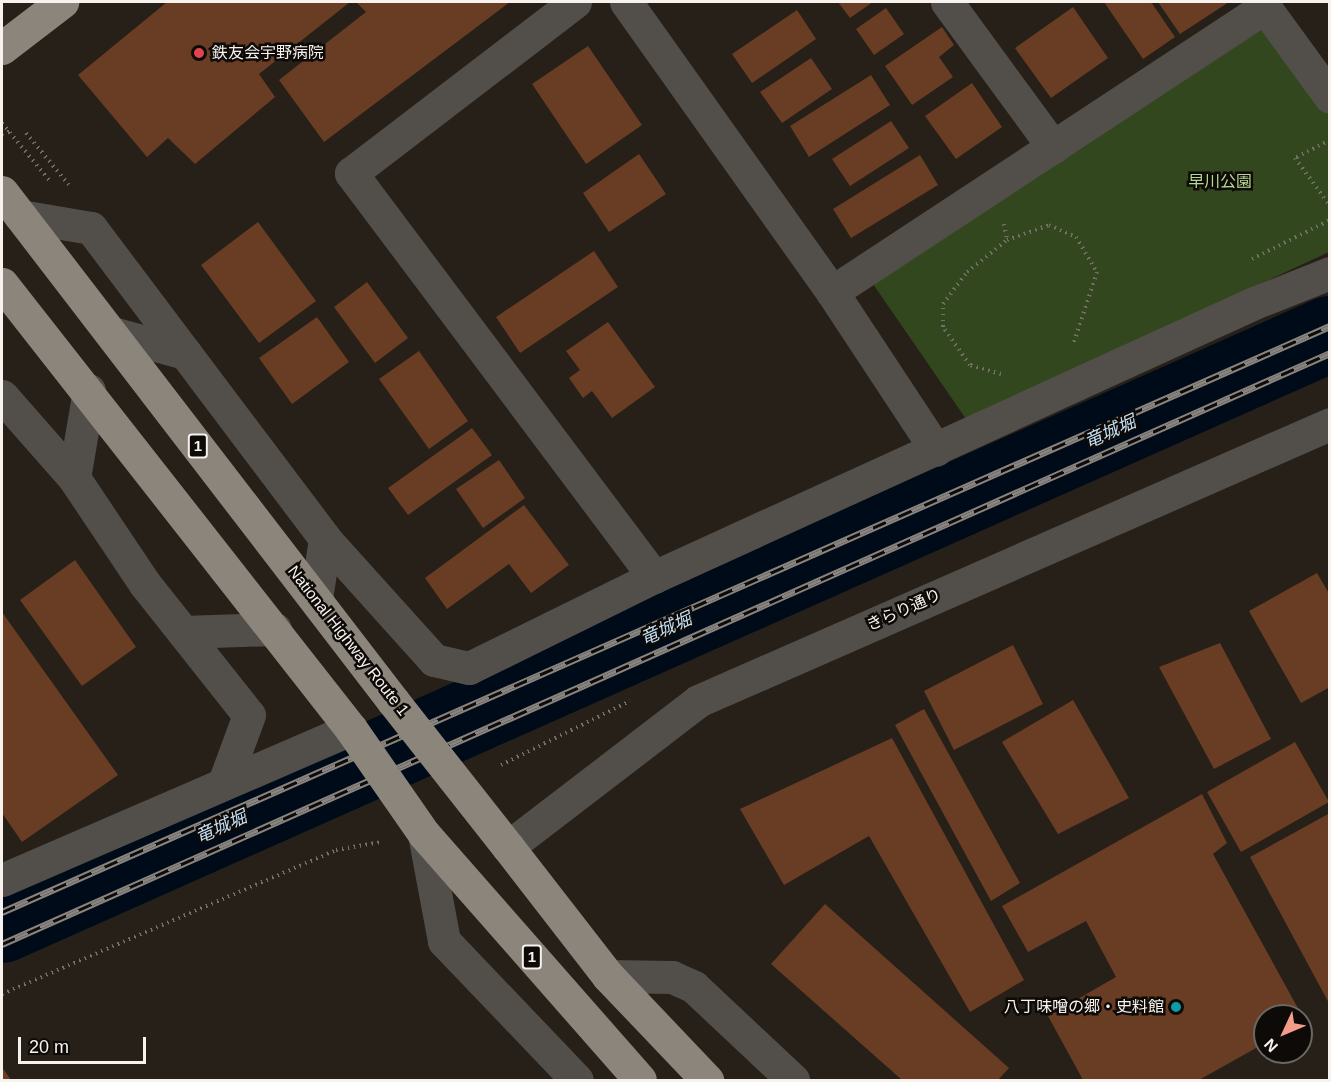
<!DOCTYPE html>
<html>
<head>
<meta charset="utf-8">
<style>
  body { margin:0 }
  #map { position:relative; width:1331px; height:1082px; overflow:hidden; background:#262018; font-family:Arial,"Noto Sans JP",sans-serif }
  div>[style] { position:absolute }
  .green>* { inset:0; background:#33471f }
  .river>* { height:76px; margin:-38px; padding:0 38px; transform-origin:38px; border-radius:38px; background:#000b1a }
  .building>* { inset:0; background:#693c24 }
  .path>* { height:4px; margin-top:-2px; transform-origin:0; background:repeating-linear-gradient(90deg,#756f69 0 1.5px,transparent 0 6px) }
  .minor>* { height:33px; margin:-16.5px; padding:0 16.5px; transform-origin:16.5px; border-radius:16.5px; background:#524f4b }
  .tertiary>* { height:33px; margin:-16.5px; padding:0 16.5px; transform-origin:16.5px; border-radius:16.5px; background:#524f4b }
  .trunk>* { height:33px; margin:-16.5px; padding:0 16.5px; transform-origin:16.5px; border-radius:16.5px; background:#8c857c }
  .rail>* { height:7px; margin-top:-3.5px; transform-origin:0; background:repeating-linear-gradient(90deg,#0d0a07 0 14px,#8a847e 0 28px); box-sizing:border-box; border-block:2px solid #8a847e }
  .trunk-bridge>* { height:33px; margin:-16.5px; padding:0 16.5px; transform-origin:16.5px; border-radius:16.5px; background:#8c857c }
  .dots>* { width:16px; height:16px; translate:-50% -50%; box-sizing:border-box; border:3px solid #0d0a07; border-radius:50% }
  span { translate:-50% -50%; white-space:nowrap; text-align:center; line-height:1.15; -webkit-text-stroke:5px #0d0a07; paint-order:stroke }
  .shield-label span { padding:2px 4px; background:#0d0a07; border:2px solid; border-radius:4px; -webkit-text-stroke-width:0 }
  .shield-label { font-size:15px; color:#f7f2ed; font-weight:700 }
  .poi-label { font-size:16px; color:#f7f2ed }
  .left { translate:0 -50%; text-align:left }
  .right { translate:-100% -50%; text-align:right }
  .park-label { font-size:16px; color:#b4d992 }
  .street-label { font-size:16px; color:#f7f2ed }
  .water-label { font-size:18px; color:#c4dff4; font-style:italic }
  .frame { position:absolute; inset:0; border:3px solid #f7f2ed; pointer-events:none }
  .north { position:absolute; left:1253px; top:1004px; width:60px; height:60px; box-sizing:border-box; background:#0d0a07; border:2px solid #6b6763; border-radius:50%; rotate:226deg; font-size:16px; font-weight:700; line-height:24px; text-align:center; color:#f7f2ed }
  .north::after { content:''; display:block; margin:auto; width:21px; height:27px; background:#f49e89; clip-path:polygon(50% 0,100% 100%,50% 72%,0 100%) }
  .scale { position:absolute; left:18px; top:1037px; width:128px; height:27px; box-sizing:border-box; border:3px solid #f7f2ed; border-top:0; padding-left:8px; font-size:18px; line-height:21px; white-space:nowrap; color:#f7f2ed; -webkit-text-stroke:4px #0d0a07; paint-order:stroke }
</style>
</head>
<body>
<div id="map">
  <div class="green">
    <div style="clip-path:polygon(1263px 21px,1329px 113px,1329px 252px,966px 419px,873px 284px)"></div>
  </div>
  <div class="river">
    <div style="left:2px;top:925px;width:1454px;rotate:-23.99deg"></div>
  </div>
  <div class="building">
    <div style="clip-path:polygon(167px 2px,350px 2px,259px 74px,275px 97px,195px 164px,168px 138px,147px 157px,78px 75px)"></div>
    <div style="clip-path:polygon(356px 2px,510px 2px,324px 142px,279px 80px,366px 12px)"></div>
    <div style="clip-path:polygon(838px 2px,873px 2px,850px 18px)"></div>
    <div style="clip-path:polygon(1104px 2px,1151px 2px,1175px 37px,1143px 59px)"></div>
    <div style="clip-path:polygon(1158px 2px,1229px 2px,1180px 34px)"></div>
    <div style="clip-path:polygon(1073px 7px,1108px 58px,1051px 98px,1015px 48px)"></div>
    <div style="clip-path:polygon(886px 8px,904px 34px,874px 55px,856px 29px)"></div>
    <div style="clip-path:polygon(797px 10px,816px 39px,752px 83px,732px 54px)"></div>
    <div style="clip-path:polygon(942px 27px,954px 45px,939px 57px,953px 77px,912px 105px,885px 66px)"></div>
    <div style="clip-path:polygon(588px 46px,642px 125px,586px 164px,532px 84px)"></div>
    <div style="clip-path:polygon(811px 58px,832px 89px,782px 123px,760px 92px)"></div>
    <div style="clip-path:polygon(871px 75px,890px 105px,809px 157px,790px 126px)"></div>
    <div style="clip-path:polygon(972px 83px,1002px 127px,956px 159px,925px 116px)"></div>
    <div style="clip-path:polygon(891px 121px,909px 148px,850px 186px,832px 159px)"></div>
    <div style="clip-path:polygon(639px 154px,666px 194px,609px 232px,583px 193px)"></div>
    <div style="clip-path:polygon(920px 155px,938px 185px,851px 238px,833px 209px)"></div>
    <div style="clip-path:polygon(258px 222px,316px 301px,259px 343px,201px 265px)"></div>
    <div style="clip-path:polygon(594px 251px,618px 287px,520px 353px,496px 317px)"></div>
    <div style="clip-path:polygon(367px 282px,408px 338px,375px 363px,334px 307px)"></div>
    <div style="clip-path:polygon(317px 317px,349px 362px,292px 404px,259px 358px)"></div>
    <div style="clip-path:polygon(608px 322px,655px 387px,612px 418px,592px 391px,583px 398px,569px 378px,580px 370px,566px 351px)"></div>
    <div style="clip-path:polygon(419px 351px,468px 421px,429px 449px,379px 379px)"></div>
    <div style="clip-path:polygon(472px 428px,492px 455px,408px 515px,388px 488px)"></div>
    <div style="clip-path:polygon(499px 460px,525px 498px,483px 528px,456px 489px)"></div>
    <div style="clip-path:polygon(524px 505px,569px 565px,531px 593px,509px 564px,447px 609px,425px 578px)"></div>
    <div style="clip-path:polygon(75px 560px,136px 647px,82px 686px,20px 600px)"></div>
    <div style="clip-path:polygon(1317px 573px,1330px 595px,1330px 687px,1301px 703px,1249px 611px)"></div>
    <div style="clip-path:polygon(2px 612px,118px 775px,22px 842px,2px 813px)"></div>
    <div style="clip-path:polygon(1220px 643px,1271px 739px,1214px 769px,1159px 667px)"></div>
    <div style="clip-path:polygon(1013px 645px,1043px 704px,954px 750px,924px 691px)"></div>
    <div style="clip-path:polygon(1073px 700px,1129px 798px,1058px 834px,1002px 742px)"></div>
    <div style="clip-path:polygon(924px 709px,1020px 883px,991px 901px,895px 725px)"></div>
    <div style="clip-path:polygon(892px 738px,1024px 980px,970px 1012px,869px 836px,784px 885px,740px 809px)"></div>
    <div style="clip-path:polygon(1295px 742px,1329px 802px,1241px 852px,1207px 792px)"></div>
    <div style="clip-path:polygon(1202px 794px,1227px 843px,1213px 854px,1305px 1021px,1301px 1023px,1301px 1016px,1265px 1016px,1265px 1043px,1199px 1080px,1083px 1080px,1048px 1016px,1116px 977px,1086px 921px,1028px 952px,1002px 906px)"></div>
    <div style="clip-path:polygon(1330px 813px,1330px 1005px,1250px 857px)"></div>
    <div style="clip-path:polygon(825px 904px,1009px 1068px,998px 1080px,902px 1080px,771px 964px)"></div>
    <div style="clip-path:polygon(2px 1067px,11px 1080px,2px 1080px)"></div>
  </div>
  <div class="path">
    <div style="left:2px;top:123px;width:74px;rotate:50.5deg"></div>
    <div style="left:26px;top:133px;width:67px;rotate:50.4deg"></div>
    <div style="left:2px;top:134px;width:9px;rotate:-21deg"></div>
    <div style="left:1330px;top:140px;width:39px;rotate:153deg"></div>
    <div style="left:1295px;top:158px;width:59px;rotate:53.9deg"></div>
    <div style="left:1004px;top:224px;width:16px;rotate:79deg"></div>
    <div style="left:1252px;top:259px;width:87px;rotate:-26.6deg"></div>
    <div style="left:1001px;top:374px;width:32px;rotate:-164deg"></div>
    <div style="left:970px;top:365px;width:47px;rotate:-125.4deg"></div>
    <div style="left:943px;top:327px;width:23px;rotate:-90deg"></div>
    <div style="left:943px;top:304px;width:40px;rotate:-53deg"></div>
    <div style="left:967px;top:272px;width:51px;rotate:-38.7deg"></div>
    <div style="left:1007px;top:240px;width:45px;rotate:-19.7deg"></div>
    <div style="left:1049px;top:225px;width:30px;rotate:24deg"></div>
    <div style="left:1076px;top:237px;width:41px;rotate:59deg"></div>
    <div style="left:1097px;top:272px;width:74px;rotate:108.2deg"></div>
    <div style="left:501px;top:765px;width:144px;rotate:-26.4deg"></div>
    <div style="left:2px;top:994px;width:364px;rotate:-23.3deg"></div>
    <div style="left:336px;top:850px;width:46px;rotate:-10.1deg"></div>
  </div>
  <div class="minor">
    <div style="left:575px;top:2px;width:282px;rotate:142.6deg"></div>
    <div style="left:351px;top:173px;width:505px;rotate:53.13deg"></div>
    <div style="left:626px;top:2px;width:356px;rotate:54.6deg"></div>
    <div style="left:832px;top:292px;width:189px;rotate:56.6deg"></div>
    <div style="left:947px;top:2px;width:180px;rotate:53.8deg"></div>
    <div style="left:1261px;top:2px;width:117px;rotate:54deg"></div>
    <div style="left:20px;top:216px;width:72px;rotate:9.6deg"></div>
    <div style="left:91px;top:228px;width:389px;rotate:53deg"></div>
    <div style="left:325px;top:539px;width:163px;rotate:48deg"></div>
    <div style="left:434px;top:660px;width:36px;rotate:13deg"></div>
    <div style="left:469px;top:668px;width:206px;rotate:-26.2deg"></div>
    <div style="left:654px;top:577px;width:660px;rotate:-24.54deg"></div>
    <div style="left:1254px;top:303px;width:82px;rotate:-21.5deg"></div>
    <div style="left:832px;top:292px;width:518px;rotate:-33.35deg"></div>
    <div style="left:112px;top:333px;width:76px;rotate:15.3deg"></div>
    <div style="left:2px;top:396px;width:109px;rotate:48.7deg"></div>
    <div style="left:74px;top:478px;width:128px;rotate:56.2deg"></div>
    <div style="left:145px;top:584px;width:167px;rotate:51.6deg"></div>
    <div style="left:249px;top:715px;width:69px;rotate:110.3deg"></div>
    <div style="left:74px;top:478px;width:89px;rotate:-80.3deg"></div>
    <div style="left:316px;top:599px;width:61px;rotate:-81.5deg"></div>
    <div style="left:183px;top:632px;width:92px;rotate:-1.9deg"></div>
    <div style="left:424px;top:834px;width:109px;rotate:79.4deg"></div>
    <div style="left:444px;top:941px;width:192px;rotate:46.3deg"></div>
    <div style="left:2px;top:880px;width:380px;rotate:-23.4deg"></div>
    <div style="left:608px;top:976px;width:64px;rotate:0.9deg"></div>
    <div style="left:672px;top:977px;width:24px;rotate:24deg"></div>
    <div style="left:694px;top:987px;width:136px;rotate:43.2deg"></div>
  </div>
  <div class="tertiary">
    <div style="left:508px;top:847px;width:240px;rotate:-37.5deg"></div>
    <div style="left:698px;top:701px;width:690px;rotate:-23.67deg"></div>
  </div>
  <div class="trunk">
    <div style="left:2px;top:48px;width:76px;rotate:-37.5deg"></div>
    <div style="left:2px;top:192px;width:642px;rotate:52.47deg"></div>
    <div style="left:2px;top:284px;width:566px;rotate:51.89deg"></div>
    <div style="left:424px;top:834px;width:327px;rotate:48.7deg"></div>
    <div style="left:508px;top:847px;width:163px;rotate:52.2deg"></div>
    <div style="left:608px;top:976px;width:144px;rotate:46.4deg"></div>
  </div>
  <div class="rail">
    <div style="left:2px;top:912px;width:1452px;rotate:-23.81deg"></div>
    <div style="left:2px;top:944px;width:1454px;rotate:-23.99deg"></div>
  </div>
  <div class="trunk-bridge">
    <div style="left:393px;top:701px;width:186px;rotate:51.8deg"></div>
    <div style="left:351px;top:729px;width:128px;rotate:55.2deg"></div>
  </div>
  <div class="dots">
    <div style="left:199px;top:53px;background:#e0444e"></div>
    <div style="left:1176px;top:1007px;background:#0f9aa8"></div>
  </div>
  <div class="shield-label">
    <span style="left:198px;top:446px">1</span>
    <span style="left:532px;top:957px">1</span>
  </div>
  <div class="poi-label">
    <span class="left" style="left:212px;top:53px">鉄友会宇野病院</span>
    <span class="right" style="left:1164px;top:1007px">八丁味噌の郷・史料館</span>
  </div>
  <div class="park-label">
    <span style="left:1220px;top:182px">早川公園</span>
  </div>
  <div class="street-label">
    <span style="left:904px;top:610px;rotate:-24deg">きらり通り</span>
    <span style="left:348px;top:641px;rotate:52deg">National Highway Route 1</span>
  </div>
  <div class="water-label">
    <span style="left:1110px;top:432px;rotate:-24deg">竜城堀</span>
    <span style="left:666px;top:629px;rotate:-24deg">竜城堀</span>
    <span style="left:221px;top:827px;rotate:-24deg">竜城堀</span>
  </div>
  <div class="frame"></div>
  <div class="north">N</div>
  <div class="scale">20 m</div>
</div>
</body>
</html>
